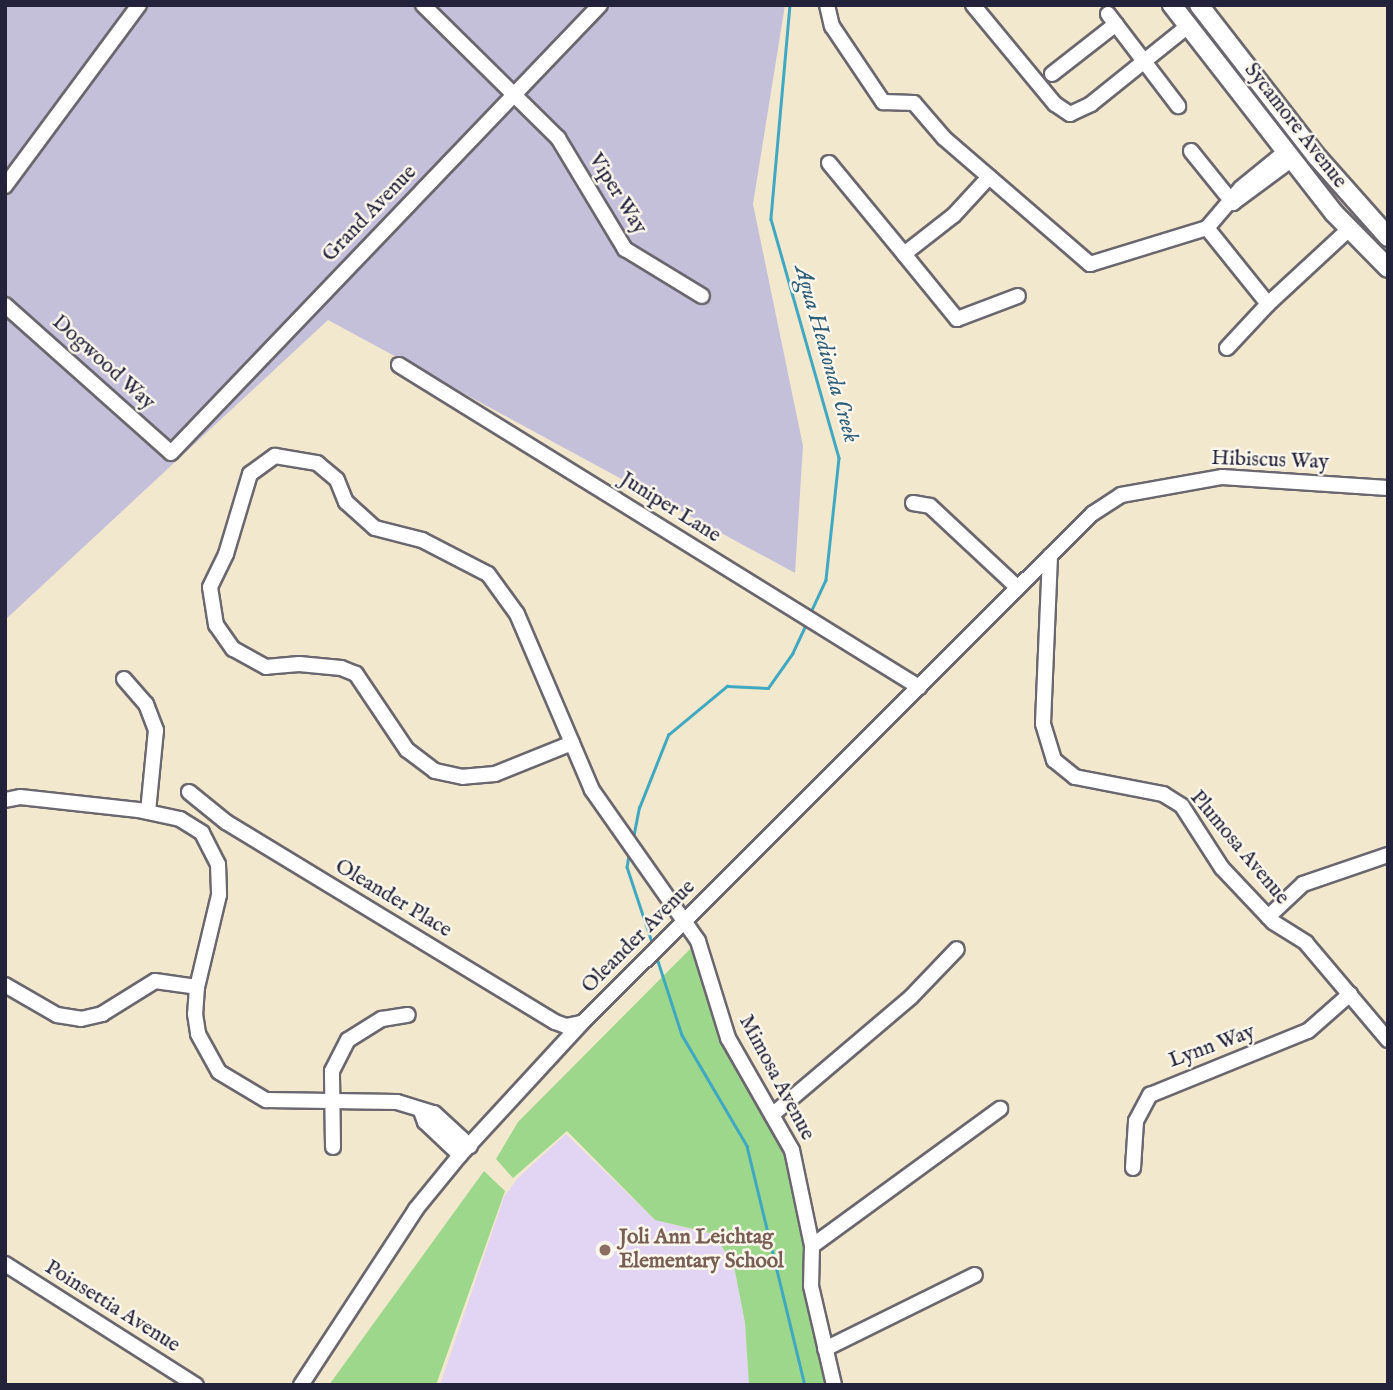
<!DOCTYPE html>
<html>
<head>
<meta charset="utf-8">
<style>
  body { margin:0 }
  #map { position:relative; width:1393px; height:1390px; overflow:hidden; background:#f2e8ce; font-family:"IM FELL English",serif }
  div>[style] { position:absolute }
  .built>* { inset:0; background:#e2d4f3 }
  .industrial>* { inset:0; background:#c5c0da }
  .green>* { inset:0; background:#9dd78b }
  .stream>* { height:2.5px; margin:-1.25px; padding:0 1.25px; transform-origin:1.25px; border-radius:1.25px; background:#40a8c0 }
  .roads { filter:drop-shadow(2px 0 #6b676e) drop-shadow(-2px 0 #6b676e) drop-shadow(0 2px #6b676e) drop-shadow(0 -2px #6b676e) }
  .minor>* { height:14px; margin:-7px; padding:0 7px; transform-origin:7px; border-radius:7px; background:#fff }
  .major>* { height:18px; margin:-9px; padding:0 9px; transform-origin:9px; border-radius:9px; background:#fff }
  .dots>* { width:19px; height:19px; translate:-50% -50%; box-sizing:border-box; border:4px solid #fbf7ec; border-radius:50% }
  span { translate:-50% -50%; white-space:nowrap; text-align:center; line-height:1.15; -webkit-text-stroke:5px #fbf7ec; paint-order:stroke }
  .street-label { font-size:21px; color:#22223b }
  .education-label { font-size:21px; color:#785e54; font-weight:700 }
  .left { translate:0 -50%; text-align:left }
  .water-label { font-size:23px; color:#305e77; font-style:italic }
  .frame { position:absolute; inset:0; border:7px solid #22223b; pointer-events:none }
</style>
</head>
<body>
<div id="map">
  <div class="built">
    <div style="clip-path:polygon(566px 1134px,655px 1220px,713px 1234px,734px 1266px,745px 1323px,749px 1385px,440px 1385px,504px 1197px,517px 1179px)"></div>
  </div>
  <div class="industrial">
    <div style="clip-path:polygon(5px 5px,785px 5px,753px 204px,803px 446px,795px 573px,328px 320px,5px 620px)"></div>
  </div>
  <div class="green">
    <div style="clip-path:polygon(698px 941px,711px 992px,792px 1150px,811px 1286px,834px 1385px,749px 1385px,745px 1323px,734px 1266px,714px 1234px,655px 1220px,567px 1131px,513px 1178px,496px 1159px,518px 1122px)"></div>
    <div style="clip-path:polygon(484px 1171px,505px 1191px,436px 1385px,329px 1385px)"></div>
  </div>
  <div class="stream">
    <div style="left:790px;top:5px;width:215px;rotate:95.1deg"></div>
    <div style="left:771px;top:219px;width:248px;rotate:74.1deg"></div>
    <div style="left:839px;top:458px;width:123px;rotate:96.1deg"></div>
    <div style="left:826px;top:580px;width:38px;rotate:115deg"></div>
    <div style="left:633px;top:838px;width:31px;rotate:-79deg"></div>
    <div style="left:639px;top:808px;width:79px;rotate:-68.3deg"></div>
    <div style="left:668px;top:735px;width:77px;rotate:-39.7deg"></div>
    <div style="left:727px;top:686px;width:41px;rotate:2.8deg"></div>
    <div style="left:768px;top:688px;width:42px;rotate:-54.8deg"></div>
    <div style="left:792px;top:654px;width:33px;rotate:-65deg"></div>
    <div style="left:629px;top:855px;width:12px;rotate:99deg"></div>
    <div style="left:627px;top:867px;width:82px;rotate:71.6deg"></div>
    <div style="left:656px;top:955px;width:84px;rotate:72deg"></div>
    <div style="left:682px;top:1035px;width:129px;rotate:59.6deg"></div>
    <div style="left:747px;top:1146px;width:246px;rotate:76.4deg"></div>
  </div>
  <div class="roads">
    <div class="minor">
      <div style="left:423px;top:5px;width:190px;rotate:44.6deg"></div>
      <div style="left:558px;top:138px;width:130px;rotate:58.9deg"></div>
      <div style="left:625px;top:249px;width:90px;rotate:31.4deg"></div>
      <div style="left:827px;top:5px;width:22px;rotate:77deg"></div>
      <div style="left:832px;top:26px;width:92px;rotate:56.1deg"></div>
      <div style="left:883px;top:102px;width:31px;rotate:2deg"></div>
      <div style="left:914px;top:103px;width:46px;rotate:49.4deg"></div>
      <div style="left:944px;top:138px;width:193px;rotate:40.8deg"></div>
      <div style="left:1090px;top:264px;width:122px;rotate:-17.1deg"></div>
      <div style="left:1207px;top:228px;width:97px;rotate:51.2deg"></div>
      <div style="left:1268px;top:304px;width:110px;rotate:-42.8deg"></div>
      <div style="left:973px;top:5px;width:129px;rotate:50.4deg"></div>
      <div style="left:1055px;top:104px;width:18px;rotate:34deg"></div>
      <div style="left:1070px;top:114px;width:23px;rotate:-25deg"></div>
      <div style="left:1091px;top:104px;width:124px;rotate:-38.8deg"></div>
      <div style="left:1108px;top:14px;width:116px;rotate:52.7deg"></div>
      <div style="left:1052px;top:74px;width:81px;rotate:-38deg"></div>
      <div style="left:1191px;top:151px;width:67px;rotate:51.1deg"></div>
      <div style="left:829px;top:163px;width:118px;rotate:50.5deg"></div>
      <div style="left:989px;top:177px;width:52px;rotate:132.6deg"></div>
      <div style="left:954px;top:215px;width:63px;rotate:142deg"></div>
      <div style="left:904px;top:254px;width:84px;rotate:50.8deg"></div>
      <div style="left:957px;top:319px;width:65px;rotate:-20.7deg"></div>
      <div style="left:5px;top:186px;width:225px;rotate:-53.5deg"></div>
      <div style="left:1233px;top:203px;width:72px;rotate:-36.6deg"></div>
      <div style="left:1207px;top:228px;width:52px;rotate:-49.6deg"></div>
      <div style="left:1241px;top:188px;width:57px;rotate:-39.3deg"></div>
      <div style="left:5px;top:305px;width:222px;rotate:41.7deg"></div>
      <div style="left:171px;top:453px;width:620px;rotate:-46.24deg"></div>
      <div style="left:1227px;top:348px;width:60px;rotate:-47deg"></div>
      <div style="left:399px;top:365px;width:612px;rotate:31.77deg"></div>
      <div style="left:275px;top:456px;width:43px;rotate:9.5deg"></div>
      <div style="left:317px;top:463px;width:26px;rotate:40deg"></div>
      <div style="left:337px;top:480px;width:24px;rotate:68deg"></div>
      <div style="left:346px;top:502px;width:39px;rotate:42deg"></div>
      <div style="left:375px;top:528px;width:49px;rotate:14.3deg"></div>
      <div style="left:422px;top:540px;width:74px;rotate:27.3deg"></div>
      <div style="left:488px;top:574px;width:49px;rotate:54.1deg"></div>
      <div style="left:517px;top:614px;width:140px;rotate:66.9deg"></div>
      <div style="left:572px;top:743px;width:83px;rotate:158.1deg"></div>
      <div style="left:495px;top:774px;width:32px;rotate:175deg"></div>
      <div style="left:463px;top:777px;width:29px;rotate:-168deg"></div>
      <div style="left:435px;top:771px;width:35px;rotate:-143deg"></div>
      <div style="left:407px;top:750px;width:92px;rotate:-123.9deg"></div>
      <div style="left:356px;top:674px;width:16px;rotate:-158deg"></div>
      <div style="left:341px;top:668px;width:42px;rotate:-174.6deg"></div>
      <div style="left:299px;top:664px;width:33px;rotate:175deg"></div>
      <div style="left:266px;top:667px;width:38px;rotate:-151deg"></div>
      <div style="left:233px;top:649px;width:29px;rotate:-125deg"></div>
      <div style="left:216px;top:625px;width:38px;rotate:-99deg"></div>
      <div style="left:210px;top:587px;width:37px;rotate:-64deg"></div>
      <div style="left:226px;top:554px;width:84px;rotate:-73.3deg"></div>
      <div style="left:250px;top:474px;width:31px;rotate:-36deg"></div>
      <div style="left:913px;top:503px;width:17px;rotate:10deg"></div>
      <div style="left:930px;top:506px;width:120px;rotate:43deg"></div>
      <div style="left:1050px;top:556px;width:168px;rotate:92.4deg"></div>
      <div style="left:1043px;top:724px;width:38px;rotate:73deg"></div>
      <div style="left:1054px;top:760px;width:27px;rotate:39deg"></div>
      <div style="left:1075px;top:777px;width:90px;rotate:10.9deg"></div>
      <div style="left:1163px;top:794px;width:22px;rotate:32deg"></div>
      <div style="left:1182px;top:806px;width:74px;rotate:57.2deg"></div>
      <div style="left:1222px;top:868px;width:74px;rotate:46.6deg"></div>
      <div style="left:1273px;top:922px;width:39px;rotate:32deg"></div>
      <div style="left:1306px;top:943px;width:127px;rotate:49.8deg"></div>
      <div style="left:124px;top:679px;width:33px;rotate:49deg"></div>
      <div style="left:146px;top:704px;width:28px;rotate:69deg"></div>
      <div style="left:156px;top:730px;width:82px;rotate:95.6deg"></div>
      <div style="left:572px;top:743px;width:51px;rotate:66.9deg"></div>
      <div style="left:592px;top:790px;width:184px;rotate:54.9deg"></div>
      <div style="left:698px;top:941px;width:102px;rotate:72.8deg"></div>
      <div style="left:728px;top:1038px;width:129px;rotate:60.3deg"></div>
      <div style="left:792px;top:1150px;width:98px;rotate:78.2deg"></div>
      <div style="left:812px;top:1246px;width:40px;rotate:91.4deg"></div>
      <div style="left:811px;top:1286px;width:102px;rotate:76.9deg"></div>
      <div style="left:189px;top:792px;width:48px;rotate:39deg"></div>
      <div style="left:226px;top:822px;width:385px;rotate:31.3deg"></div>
      <div style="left:555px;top:1022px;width:12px;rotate:20deg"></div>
      <div style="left:566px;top:1026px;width:16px;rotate:-11deg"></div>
      <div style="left:5px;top:800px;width:15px;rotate:-11deg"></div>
      <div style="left:20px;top:797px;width:119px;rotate:6.3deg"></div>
      <div style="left:138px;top:810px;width:43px;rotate:12.1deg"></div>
      <div style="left:180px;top:819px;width:26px;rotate:32deg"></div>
      <div style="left:202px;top:833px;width:35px;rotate:63deg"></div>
      <div style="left:218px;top:864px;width:31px;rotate:88deg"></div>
      <div style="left:219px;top:895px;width:95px;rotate:103.4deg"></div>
      <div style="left:197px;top:987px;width:27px;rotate:94deg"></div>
      <div style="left:195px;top:1014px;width:20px;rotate:81deg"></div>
      <div style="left:198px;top:1034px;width:43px;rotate:61.1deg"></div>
      <div style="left:219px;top:1072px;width:55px;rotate:30.8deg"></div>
      <div style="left:266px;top:1100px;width:131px;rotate:0.9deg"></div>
      <div style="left:397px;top:1102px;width:39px;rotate:17deg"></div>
      <div style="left:434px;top:1113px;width:49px;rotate:42.5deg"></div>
      <div style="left:1268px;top:917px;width:48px;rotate:-43.3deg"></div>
      <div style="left:1303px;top:884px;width:90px;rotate:-18.8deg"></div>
      <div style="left:5px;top:985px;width:60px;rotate:30deg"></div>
      <div style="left:57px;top:1015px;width:24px;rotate:9deg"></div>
      <div style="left:81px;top:1019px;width:22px;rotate:-13deg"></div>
      <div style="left:102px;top:1014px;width:62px;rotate:-31.9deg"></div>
      <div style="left:155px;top:981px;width:42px;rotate:8.1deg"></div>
      <div style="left:421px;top:1111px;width:12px;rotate:70deg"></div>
      <div style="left:425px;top:1122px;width:48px;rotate:43.3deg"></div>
      <div style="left:772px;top:1115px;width:182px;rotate:-40.3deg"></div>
      <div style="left:911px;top:997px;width:66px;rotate:-46.2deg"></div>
      <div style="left:333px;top:1147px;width:76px;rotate:-90.8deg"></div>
      <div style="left:332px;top:1071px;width:35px;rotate:-63deg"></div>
      <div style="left:348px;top:1040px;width:40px;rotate:-32deg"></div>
      <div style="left:382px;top:1019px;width:26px;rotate:-9deg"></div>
      <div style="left:1133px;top:1168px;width:47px;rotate:-86.3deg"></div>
      <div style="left:1136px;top:1121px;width:30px;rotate:-62deg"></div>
      <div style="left:1150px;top:1095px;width:170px;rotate:-22.1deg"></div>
      <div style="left:1308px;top:1031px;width:56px;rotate:-41.4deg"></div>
      <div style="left:812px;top:1246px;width:233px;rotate:-36.1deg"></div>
      <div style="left:5px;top:1264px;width:226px;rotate:32.4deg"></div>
      <div style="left:825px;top:1349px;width:167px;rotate:-26.3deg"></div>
      <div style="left:301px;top:1385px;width:210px;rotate:-56.8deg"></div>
      <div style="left:416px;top:1209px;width:70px;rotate:-50.8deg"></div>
      <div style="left:460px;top:1155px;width:180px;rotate:-47.3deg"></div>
      <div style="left:582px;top:1023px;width:721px;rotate:-44.94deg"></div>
      <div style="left:1092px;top:514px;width:35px;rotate:-33deg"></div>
      <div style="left:1121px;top:495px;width:103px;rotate:-10.1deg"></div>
      <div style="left:1222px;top:477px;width:166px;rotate:3.8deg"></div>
    </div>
    <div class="major">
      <div style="left:1172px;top:5px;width:264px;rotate:52.1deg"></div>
      <div style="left:1334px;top:213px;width:77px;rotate:45.5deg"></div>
      <div style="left:1199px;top:5px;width:192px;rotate:52.2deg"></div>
      <div style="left:1317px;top:157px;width:107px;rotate:48.4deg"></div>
    </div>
  </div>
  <div class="dots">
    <div style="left:605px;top:1250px;background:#8d6e63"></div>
  </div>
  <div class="street-label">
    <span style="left:1295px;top:126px;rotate:52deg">Sycamore Avenue</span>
    <span style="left:617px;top:194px;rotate:58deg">Viper Way</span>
    <span style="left:370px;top:214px;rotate:-46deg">Grand Avenue</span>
    <span style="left:103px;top:363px;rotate:42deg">Dogwood Way</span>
    <span style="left:1270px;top:461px;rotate:2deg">Hibiscus Way</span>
    <span style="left:670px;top:508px;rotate:32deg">Juniper Lane</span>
    <span style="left:1239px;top:848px;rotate:50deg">Plumosa Avenue</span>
    <span style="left:393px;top:899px;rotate:31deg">Oleander Place</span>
    <span style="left:639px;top:937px;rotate:-45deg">Oleander Avenue</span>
    <span style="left:1212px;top:1047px;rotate:-20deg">Lynn Way</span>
    <span style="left:776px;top:1078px;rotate:62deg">Mimosa Avenue</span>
    <span style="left:112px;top:1307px;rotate:32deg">Poinsettia Avenue</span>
  </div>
  <div class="education-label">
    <span class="left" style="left:619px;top:1250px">Joli Ann Leichtag<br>Elementary School</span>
  </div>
  <div class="water-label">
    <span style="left:826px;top:354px;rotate:74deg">Agua Hedionda Creek</span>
  </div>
  <div class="frame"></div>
</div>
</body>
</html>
